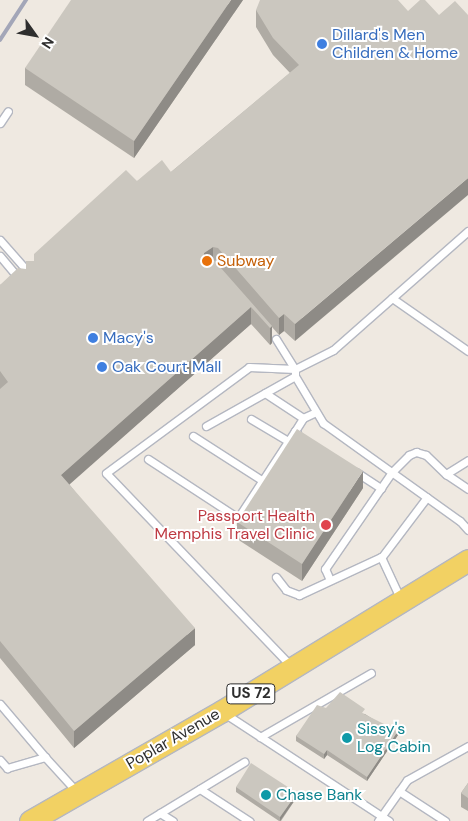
<!DOCTYPE html>
<html>
<head>
<meta charset="utf-8">
<style>
  body { margin:0 }
  #map { position:relative; width:468px; height:821px; overflow:hidden; background:#efe9e1; font-family:"DM Sans",sans-serif }
  div>[style] { position:absolute }
  .roads { filter:drop-shadow(1px 0 #b4b7c1) drop-shadow(-1px 0 #b4b7c1) drop-shadow(0 1px #b4b7c1) drop-shadow(0 -1px #b4b7c1) }
  .service>* { height:7px; margin:-3.5px; padding:0 3.5px; transform-origin:3.5px; border-radius:3.5px; background:#fff }
  .primary>* { height:21px; margin:-10.5px; padding:0 10.5px; transform-origin:10.5px; border-radius:10.5px; background:#f2d163 }
  .rail>* { height:4px; margin:-2px; padding:0 2px; transform-origin:2px; border-radius:2px; background:#a3a6b8 }
  .wall>* { inset:0; background:#afaba4 }
  .shaded-wall>* { inset:0; background:#8e8b86 }
  .building>* { inset:0; background:#cbc7bf }
  .dots>* { width:14px; height:14px; translate:-50% -50%; box-sizing:border-box; border:2px solid #fff; border-radius:50% }
  span { translate:-50% -50%; white-space:nowrap; text-align:center; line-height:1.15; -webkit-text-stroke:4px #fff; paint-order:stroke }
  .shield-label span { padding:1px 4px; background:#fff; border:1px solid; border-radius:4px; -webkit-text-stroke-width:0 }
  .shield-label { font-size:15px; color:#2e2e2e; font-weight:700 }
  .shop-label { font-size:16px; color:#366cbe }
  .left { translate:0 -50%; text-align:left }
  .food-label { font-size:16px; color:#c56008 }
  .health-label { font-size:16px; color:#be3a42 }
  .right { translate:-100% -50%; text-align:right }
  .culture-label { font-size:16px; color:#0d838f }
  .street-label { font-size:16px; color:#2e2e2e }
  .north { position:absolute; left:10px; top:10px; width:50px; height:50px; -webkit-text-stroke:4px #fff; paint-order:stroke; rotate:122deg; font-size:14px; font-weight:700; line-height:20px; text-align:center; color:#2e2e2e }
  .north::after { content:''; display:block; margin:auto; width:18px; height:22px; background:#2e2e2e; clip-path:polygon(50% 0,100% 100%,50% 72%,0 100%) }
</style>
</head>
<body>
<div id="map">
  <div class="roads">
    <div class="service">
      <div style="left:0;top:123px;width:14px;rotate:-56deg"></div>
      <div style="left:468px;top:231px;width:180px;rotate:138.6deg"></div>
      <div style="left:333px;top:350px;width:42px;rotate:153.4deg"></div>
      <div style="left:295px;top:369px;width:7px;rotate:90deg"></div>
      <div style="left:295px;top:376px;width:55px;rotate:59.2deg"></div>
      <div style="left:323px;top:423px;width:168px;rotate:35.6deg"></div>
      <div style="left:460px;top:521px;width:12px;rotate:48deg"></div>
      <div style="left:0;top:240px;width:45px;rotate:48.6deg"></div>
      <div style="left:0;top:256px;width:30px;rotate:50deg"></div>
      <div style="left:392px;top:298px;width:93px;rotate:34.9deg"></div>
      <div style="left:276px;top:339px;width:36px;rotate:58deg"></div>
      <div style="left:265px;top:393px;width:45px;rotate:33.3deg"></div>
      <div style="left:251px;top:419px;width:43px;rotate:30.7deg"></div>
      <div style="left:206px;top:426px;width:102px;rotate:-29.3deg"></div>
      <div style="left:297px;top:433px;width:3px;rotate:-135deg"></div>
      <div style="left:295px;top:431px;width:15px;rotate:-58deg"></div>
      <div style="left:303px;top:418px;width:14px;rotate:-25deg"></div>
      <div style="left:193px;top:436px;width:83px;rotate:32.7deg"></div>
      <div style="left:148px;top:459px;width:108px;rotate:33.2deg"></div>
      <div style="left:238px;top:518px;width:104px;rotate:-56.8deg"></div>
      <div style="left:356px;top:472px;width:30px;rotate:33deg"></div>
      <div style="left:446px;top:474px;width:27px;rotate:34deg"></div>
      <div style="left:381px;top:558px;width:76px;rotate:-53deg"></div>
      <div style="left:276px;top:577px;width:16px;rotate:52deg"></div>
      <div style="left:286px;top:590px;width:14px;rotate:21deg"></div>
      <div style="left:299px;top:595px;width:90px;rotate:-24.9deg"></div>
      <div style="left:381px;top:557px;width:45px;rotate:65.1deg"></div>
      <div style="left:330px;top:580px;width:12px;rotate:-114deg"></div>
      <div style="left:325px;top:569px;width:118px;rotate:-55.4deg"></div>
      <div style="left:392px;top:472px;width:24px;rotate:-45deg"></div>
      <div style="left:409px;top:455px;width:8px;rotate:-23deg"></div>
      <div style="left:416px;top:452px;width:10px;rotate:17deg"></div>
      <div style="left:426px;top:455px;width:28px;rotate:44deg"></div>
      <div style="left:446px;top:474px;width:26px;rotate:-32deg"></div>
      <div style="left:291px;top:666px;width:267px;rotate:-133.8deg"></div>
      <div style="left:106px;top:473px;width:178px;rotate:-36.5deg"></div>
      <div style="left:249px;top:367px;width:46px;rotate:2.5deg"></div>
      <div style="left:0;top:704px;width:70px;rotate:49.7deg"></div>
      <div style="left:224px;top:713px;width:197px;rotate:33.2deg"></div>
      <div style="left:260px;top:737px;width:128px;rotate:-30deg"></div>
      <div style="left:0;top:760px;width:11px;rotate:49deg"></div>
      <div style="left:7px;top:768px;width:40px;rotate:-16deg"></div>
      <div style="left:45px;top:757px;width:46px;rotate:47.6deg"></div>
      <div style="left:200px;top:789px;width:59px;rotate:33.1deg"></div>
      <div style="left:399px;top:791px;width:55px;rotate:33.1deg"></div>
      <div style="left:160px;top:813px;width:15px;rotate:32deg"></div>
      <div style="left:147px;top:821px;width:114px;rotate:-31.3deg"></div>
      <div style="left:378px;top:821px;width:50px;rotate:-54.7deg"></div>
      <div style="left:407px;top:780px;width:70px;rotate:-29.1deg"></div>
    </div>
    <div class="primary">
      <div style="left:30px;top:821px;width:221px;rotate:-29.8deg"></div>
      <div style="left:222px;top:711px;width:289px;rotate:-31.5deg"></div>
    </div>
  </div>
  <div class="rail">
    <div style="left:0;top:40px;width:48px;rotate:-57deg"></div>
  </div>
  <div class="wall">
    <div style="clip-path:polygon(243px 0,134px 158px,25px 85px,25px 68px)"></div>
    <div style="clip-path:polygon(398px 0,295px 341px,284px 331px,279px 335px,272px 327px,272px 343px,270px 345px,251px 324px,69px 484px,195px 645px,74px 748px,0 658px,0 285px,26px 269px,34px 261px,137px 181px,171px 172px,290px 73px,273px 55px,256px 27px,256px 10px)"></div>
    <div style="clip-path:polygon(363px 488px,302px 581px,237px 539px,237px 522px)"></div>
    <div style="clip-path:polygon(326px 708px,365px 714px,398px 735px,367px 781px,327px 755px,324px 759px,296px 741px,296px 736px)"></div>
    <div style="clip-path:polygon(468px 783px,468px 811px,461px 807px,461px 793px)"></div>
    <div style="clip-path:polygon(236px 787px,297px 797px,281px 821px,279px 821px,236px 792px)"></div>
  </div>
  <div class="shaded-wall">
    <div style="clip-path:polygon(231px 0,243px 0,134px 158px,134px 141px)"></div>
    <div style="clip-path:polygon(468px 178px,468px 195px,295px 341px,295px 324px)"></div>
    <div style="clip-path:polygon(213px 247px,213px 264px,204px 270px,204px 253px)"></div>
    <div style="clip-path:polygon(251px 307px,251px 324px,61px 492px,61px 475px)"></div>
    <div style="clip-path:polygon(284px 314px,284px 331px,279px 335px,279px 318px)"></div>
    <div style="clip-path:polygon(272px 326px,272px 343px,270px 345px,270px 328px)"></div>
    <div style="clip-path:polygon(363px 471px,363px 488px,302px 581px,302px 564px)"></div>
    <div style="clip-path:polygon(195px 628px,195px 645px,74px 748px,74px 731px)"></div>
    <div style="clip-path:polygon(398px 731px,398px 735px,367px 781px,367px 777px)"></div>
    <div style="clip-path:polygon(327px 750px,327px 755px,324px 759px,324px 754px)"></div>
    <div style="clip-path:polygon(297px 793px,297px 797px,280px 821px,280px 817px)"></div>
  </div>
  <div class="building">
    <div style="clip-path:polygon(71px 0,231px 0,134px 141px,25px 68px)"></div>
    <div style="clip-path:polygon(260px 0,398px 0,408px 11px,420px 0,425px 0,439px 15px,455px 1px,468px 15px,468px 178px,295px 324px,284px 314px,279px 318px,218px 248px,213px 247px,204px 253px,204px 261px,213px 259px,272px 326px,270px 328px,251px 307px,61px 475px,195px 628px,74px 731px,0 641px,0 389px,8px 382px,0 371px,0 285px,18px 268px,26px 269px,26px 261px,34px 261px,34px 254px,126px 170px,137px 181px,162px 160px,171px 172px,299px 65px,273px 38px,256px 10px)"></div>
    <div style="clip-path:polygon(297px 429px,363px 471px,302px 564px,237px 522px)"></div>
    <div style="clip-path:polygon(340px 692px,365px 709px,362px 713px,398px 731px,367px 777px,327px 750px,324px 754px,296px 736px,317px 705px,326px 708px)"></div>
    <div style="clip-path:polygon(251px 763px,297px 793px,280px 817px,236px 787px)"></div>
    <div style="clip-path:polygon(468px 783px,468px 798px,461px 793px)"></div>
  </div>
  <div class="dots">
    <div style="left:322px;top:44px;background:#3f7fe0"></div>
    <div style="left:207px;top:261px;background:#e8710a"></div>
    <div style="left:93px;top:338px;background:#3f7fe0"></div>
    <div style="left:102px;top:367px;background:#3f7fe0"></div>
    <div style="left:326px;top:525px;background:#e0444e"></div>
    <div style="left:347px;top:738px;background:#0f9aa8"></div>
    <div style="left:266px;top:795px;background:#0f9aa8"></div>
  </div>
  <div class="shield-label">
    <span style="left:251px;top:694px">US 72</span>
  </div>
  <div class="shop-label">
    <span class="left" style="left:332px;top:44px">Dillard's Men<br>Children &amp; Home</span>
    <span class="left" style="left:103px;top:338px">Macy's</span>
    <span class="left" style="left:112px;top:367px">Oak Court Mall</span>
  </div>
  <div class="food-label">
    <span class="left" style="left:217px;top:261px">Subway</span>
  </div>
  <div class="health-label">
    <span class="right" style="left:315px;top:525px">Passport Health<br>Memphis Travel Clinic</span>
  </div>
  <div class="culture-label">
    <span class="left" style="left:357px;top:738px">Sissy's<br>Log Cabin</span>
    <span class="left" style="left:276px;top:795px">Chase Bank</span>
  </div>
  <div class="street-label">
    <span style="left:173px;top:739px;rotate:-30deg">Poplar Avenue</span>
  </div>
  <div class="north">N</div>
</div>
</body>
</html>
